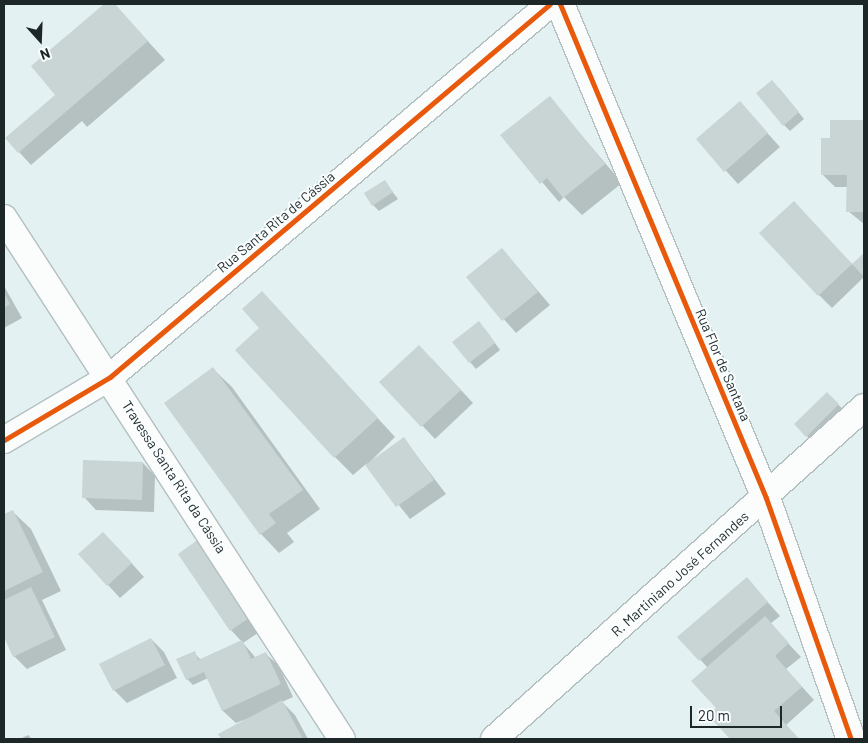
<!DOCTYPE html>
<html>
<head>
<meta charset="utf-8">
<style>
  body { margin:0 }
  #map { position:relative; width:868px; height:743px; overflow:hidden; background:#e3f1f2; font-family:Barlow,sans-serif }
  div>[style] { position:absolute }
  .shadow>* { inset:0; background:#0003 }
  .building>* { inset:0; background:#c9d4d5 }
  .roads { filter:drop-shadow(1px 0 #b4bfc0) drop-shadow(-1px 0 #b4bfc0) drop-shadow(0 1px #b4bfc0) drop-shadow(0 -1px #b4bfc0) }
  .street>* { height:26px; margin:-13px; padding:0 13px; transform-origin:13px; border-radius:13px; background:#fbfdfd }
  .secondary>* { height:28px; margin:-14px; padding:0 14px; transform-origin:14px; border-radius:14px; background:#fbfdfd }
  .cycleway>* { height:5px; margin:-2.5px; padding:0 2.5px; transform-origin:2.5px; border-radius:2.5px; background:#e8590c }
  span { translate:-50% -50%; white-space:nowrap; text-align:center; line-height:1.15; -webkit-text-stroke:4px #fafeff; paint-order:stroke }
  .street-label { font-size:14px; color:#1e2728 }
  .frame { position:absolute; inset:0; border:5px solid #1e2728; pointer-events:none }
  .north { position:absolute; left:15px; top:15px; width:50px; height:50px; -webkit-text-stroke:4px #fafeff; paint-order:stroke; rotate:160deg; font-size:14px; font-weight:700; line-height:20px; text-align:center; color:#1e2728 }
  .north::after { content:''; display:block; margin:auto; width:18px; height:22px; background:#1e2728; clip-path:polygon(50% 0,100% 100%,50% 72%,0 100%) }
  .scale { position:absolute; left:690px; top:706px; width:92px; height:22px; box-sizing:border-box; border:2px solid #1e2728; border-top:0; padding-left:6px; font-size:15px; line-height:18px; white-space:nowrap; color:#1e2728; -webkit-text-stroke:4px #fafeff; paint-order:stroke }
</style>
</head>
<body>
<div id="map">
  <div class="shadow">
    <div style="clip-path:polygon(106px 4px,114px 4px,165px 60px,87px 127px,82px 121px,31px 165px,19px 152px,63px 102px,32px 67px)"></div>
    <div style="clip-path:polygon(779px 88px,804px 119px,790px 131px,784px 125px)"></div>
    <div style="clip-path:polygon(549px 97px,622px 183px,582px 215px,564px 197px,559px 202px,502px 135px)"></div>
    <div style="clip-path:polygon(740px 103px,780px 147px,738px 184px,698px 140px)"></div>
    <div style="clip-path:polygon(831px 121px,864px 121px,864px 224px,848px 211px,848px 187px,835px 187px,822px 174px,831px 139px)"></div>
    <div style="clip-path:polygon(385px 182px,398px 199px,379px 211px,373px 205px)"></div>
    <div style="clip-path:polygon(806px 216px,853px 265px,864px 255px,864px 277px,832px 308px,819px 295px)"></div>
    <div style="clip-path:polygon(502px 249px,550px 305px,516px 333px,467px 277px)"></div>
    <div style="clip-path:polygon(4px 286px,22px 318px,4px 328px)"></div>
    <div style="clip-path:polygon(262px 292px,395px 437px,369px 463px,404px 439px,446px 494px,410px 519px,366px 464px,353px 475px,335px 457px,261px 328px)"></div>
    <div style="clip-path:polygon(485px 329px,500px 350px,476px 369px,470px 362px)"></div>
    <div style="clip-path:polygon(432px 359px,473px 403px,435px 439px,381px 382px)"></div>
    <div style="clip-path:polygon(213px 369px,232px 387px,320px 509px,287px 533px,294px 542px,279px 553px,261px 534px)"></div>
    <div style="clip-path:polygon(827px 394px,845px 411px,813px 442px,795px 424px)"></div>
    <div style="clip-path:polygon(143px 463px,155px 476px,154px 512px,96px 510px,84px 497px)"></div>
    <div style="clip-path:polygon(12px 511px,31px 529px,61px 591px,42px 600px,66px 650px,27px 669px,14px 656px,4px 635px,4px 515px)"></div>
    <div style="clip-path:polygon(116px 546px,144px 577px,120px 598px,108px 585px)"></div>
    <div style="clip-path:polygon(179px 554px,264px 629px,243px 643px,256px 658px,266px 654px,279px 666px,293px 697px,282px 702px,295px 715px,308px 739px,222px 739px,220px 735px,246px 719px,236px 723px,223px 711px,208px 678px,193px 685px,187px 679px,194px 653px,201px 660px,242px 642px,231px 630px)"></div>
    <div style="clip-path:polygon(747px 579px,780px 616px,770px 624px,801px 657px,786px 669px,814px 700px,786px 725px,799px 739px,732px 739px,710px 715px,717px 708px,708px 668px,679px 637px)"></div>
    <div style="clip-path:polygon(151px 639px,164px 652px,177px 678px,127px 703px,114px 690px)"></div>
    <div style="clip-path:polygon(28px 735px,32px 739px,20px 739px)"></div>
  </div>
  <div class="building">
    <div style="clip-path:polygon(104px 4px,115px 4px,148px 41px,18px 153px,5px 138px,55px 95px,31px 66px)"></div>
    <div style="clip-path:polygon(772px 80px,799px 112px,783px 126px,756px 93px)"></div>
    <div style="clip-path:polygon(550px 96px,605px 164px,563px 198px,547px 178px,540px 184px,500px 135px)"></div>
    <div style="clip-path:polygon(740px 101px,768px 133px,724px 172px,696px 139px)"></div>
    <div style="clip-path:polygon(830px 120px,864px 120px,864px 212px,846px 212px,847px 175px,821px 175px,821px 138px,830px 138px)"></div>
    <div style="clip-path:polygon(385px 180px,393px 192px,372px 206px,364px 193px)"></div>
    <div style="clip-path:polygon(794px 201px,852px 264px,818px 296px,759px 233px)"></div>
    <div style="clip-path:polygon(502px 248px,538px 292px,502px 321px,466px 277px)"></div>
    <div style="clip-path:polygon(864px 253px,864px 277px,852px 264px)"></div>
    <div style="clip-path:polygon(262px 291px,378px 418px,334px 458px,235px 350px,259px 328px,242px 309px)"></div>
    <div style="clip-path:polygon(4px 293px,10px 304px,4px 308px)"></div>
    <div style="clip-path:polygon(479px 321px,495px 343px,469px 363px,452px 342px)"></div>
    <div style="clip-path:polygon(419px 345px,461px 390px,421px 427px,379px 382px)"></div>
    <div style="clip-path:polygon(213px 367px,303px 490px,269px 514px,276px 523px,260px 535px,164px 403px)"></div>
    <div style="clip-path:polygon(827px 392px,839px 404px,806px 437px,794px 424px)"></div>
    <div style="clip-path:polygon(404px 437px,434px 480px,396px 507px,365px 465px)"></div>
    <div style="clip-path:polygon(83px 460px,143px 462px,142px 500px,82px 498px)"></div>
    <div style="clip-path:polygon(13px 510px,43px 572px,4px 591px,4px 514px)"></div>
    <div style="clip-path:polygon(103px 532px,132px 563px,107px 586px,78px 554px)"></div>
    <div style="clip-path:polygon(199px 539px,252px 616px,230px 631px,178px 554px)"></div>
    <div style="clip-path:polygon(747px 577px,768px 602px,699px 661px,677px 637px)"></div>
    <div style="clip-path:polygon(31px 587px,55px 637px,13px 657px,4px 637px,4px 600px)"></div>
    <div style="clip-path:polygon(765px 616px,789px 643px,775px 656px,802px 687px,774px 711px,799px 739px,730px 739px,708px 715px,716px 708px,691px 681px)"></div>
    <div style="clip-path:polygon(151px 638px,165px 665px,113px 691px,99px 664px)"></div>
    <div style="clip-path:polygon(242px 640px,251px 659px,266px 652px,281px 684px,222px 711px,204px 672px,186px 680px,176px 659px,195px 651px,198px 660px)"></div>
    <div style="clip-path:polygon(282px 700px,303px 739px,221px 739px,218px 734px)"></div>
  </div>
  <div class="roads">
    <div class="street">
      <div style="left:4px;top:218px;width:621px;rotate:57.03deg"></div>
      <div style="left:4px;top:440px;width:123px;rotate:-30.7deg"></div>
      <div style="left:110px;top:377px;width:577px;rotate:-40.29deg"></div>
      <div style="left:494px;top:739px;width:497px;rotate:-41.9deg"></div>
    </div>
    <div class="secondary">
      <div style="left:560px;top:4px;width:535px;rotate:67.36deg"></div>
      <div style="left:766px;top:498px;width:256px;rotate:70.6deg"></div>
    </div>
  </div>
  <div class="cycleway">
    <div style="left:560px;top:4px;width:535px;rotate:67.36deg"></div>
    <div style="left:766px;top:498px;width:256px;rotate:70.6deg"></div>
    <div style="left:4px;top:440px;width:123px;rotate:-30.7deg"></div>
    <div style="left:110px;top:377px;width:577px;rotate:-40.29deg"></div>
  </div>
  <div class="street-label">
    <span style="left:276px;top:222px;rotate:-40deg">Rua Santa Rita de Cássia</span>
    <span style="left:723px;top:365px;rotate:67deg">Rua Flor de Santana</span>
    <span style="left:174px;top:477px;rotate:57deg">Travessa Santa Rita da Cássia</span>
    <span style="left:680px;top:574px;rotate:-42deg">R. Martiniano José Fernandes</span>
  </div>
  <div class="frame"></div>
  <div class="north">N</div>
  <div class="scale">20 m</div>
</div>
</body>
</html>
